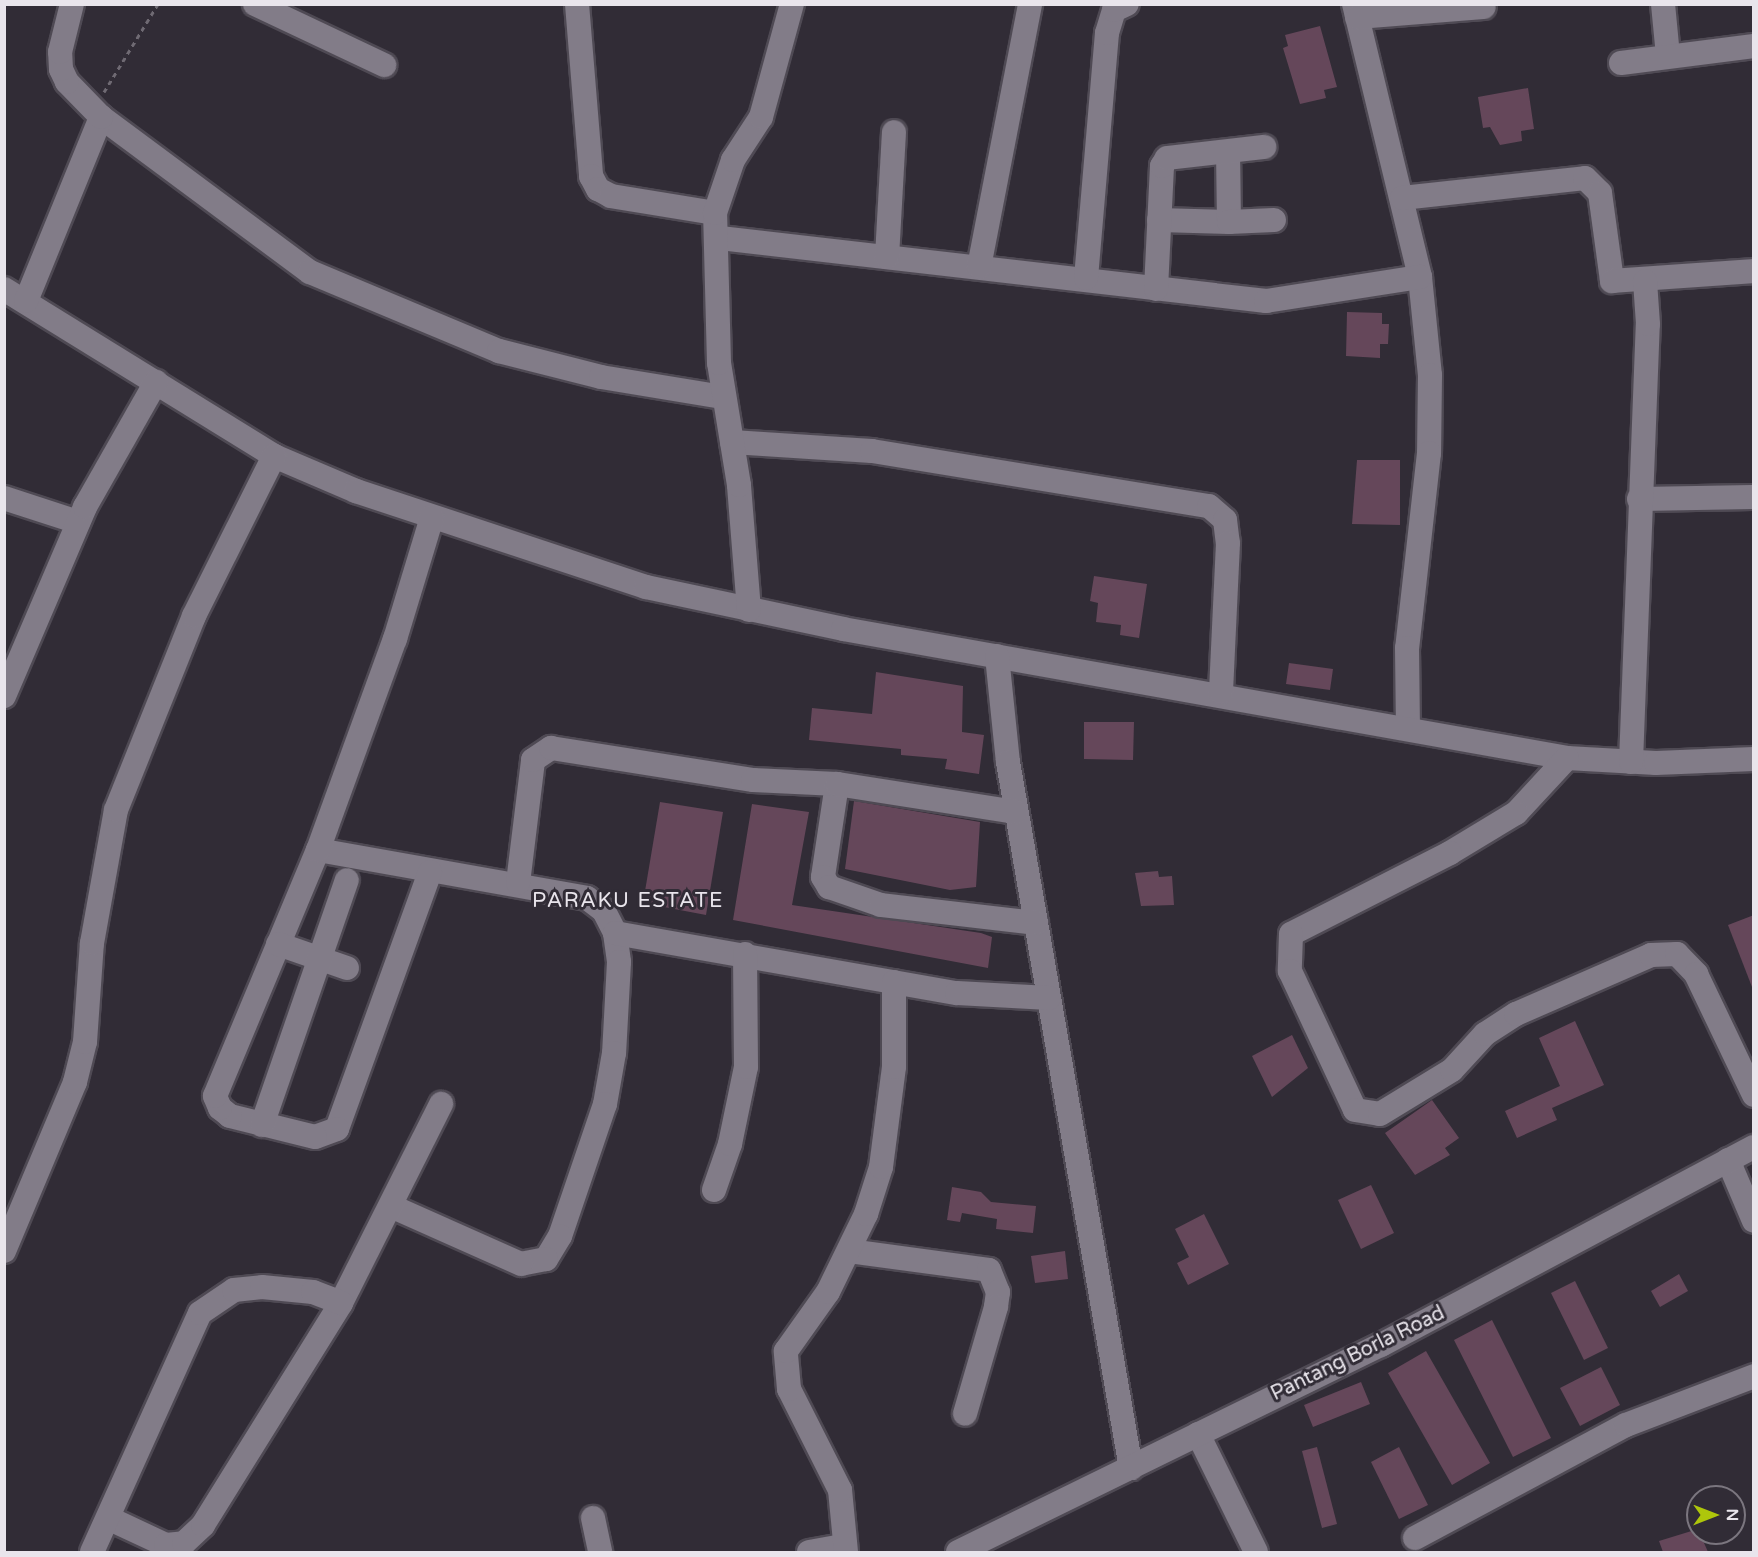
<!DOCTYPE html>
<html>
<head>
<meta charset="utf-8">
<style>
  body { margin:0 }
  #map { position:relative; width:1758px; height:1557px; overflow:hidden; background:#312c36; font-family:"Varela Round",sans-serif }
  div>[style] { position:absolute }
  .building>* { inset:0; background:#65475a }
  .path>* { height:3px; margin-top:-1.5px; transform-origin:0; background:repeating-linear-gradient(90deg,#6f6a73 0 4.5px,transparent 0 9px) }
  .roads { filter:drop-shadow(2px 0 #4f4a54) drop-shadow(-2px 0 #4f4a54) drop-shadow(0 2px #4f4a54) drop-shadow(0 -2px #4f4a54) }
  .minor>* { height:24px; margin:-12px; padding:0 12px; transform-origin:12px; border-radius:12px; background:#827c88 }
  span { translate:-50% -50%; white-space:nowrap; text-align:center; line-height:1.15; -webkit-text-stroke:6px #312c36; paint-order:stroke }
  .street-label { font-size:20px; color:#e9e5ec }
  .neighbourhood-label { font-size:21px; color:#e9e5ec; letter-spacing:1.5px }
  .frame { position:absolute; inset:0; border:6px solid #e9e5ec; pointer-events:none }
  .north { position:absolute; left:1686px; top:1485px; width:60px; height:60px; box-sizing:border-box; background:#312c36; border:2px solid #7b767f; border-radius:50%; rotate:90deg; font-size:16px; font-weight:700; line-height:24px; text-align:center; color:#e9e5ec }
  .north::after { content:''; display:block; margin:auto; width:21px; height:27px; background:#aec60b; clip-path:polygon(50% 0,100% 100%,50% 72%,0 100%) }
</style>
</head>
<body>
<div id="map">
  <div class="building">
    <div style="clip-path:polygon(1320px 26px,1337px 87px,1324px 90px,1326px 98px,1300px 104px,1283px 48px,1288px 46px,1285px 35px)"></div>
    <div style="clip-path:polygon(1528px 88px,1534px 129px,1521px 131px,1522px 141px,1500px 145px,1490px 127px,1483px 128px,1478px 97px)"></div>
    <div style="clip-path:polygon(1347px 312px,1382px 313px,1382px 324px,1389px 324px,1388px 344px,1380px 344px,1380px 358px,1346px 356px)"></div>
    <div style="clip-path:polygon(1357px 460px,1400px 460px,1400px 525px,1352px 524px)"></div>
    <div style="clip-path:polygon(1094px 576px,1147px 584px,1139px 638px,1120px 635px,1121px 625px,1096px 622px,1098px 603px,1090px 601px)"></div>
    <div style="clip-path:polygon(1289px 663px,1333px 669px,1330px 690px,1286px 684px)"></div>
    <div style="clip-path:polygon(876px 672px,963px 686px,962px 732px,984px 735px,979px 774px,945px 769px,947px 759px,901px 755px,901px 749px,809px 740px,812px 708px,872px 714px)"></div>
    <div style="clip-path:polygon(1084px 722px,1134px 722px,1133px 760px,1084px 759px)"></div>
    <div style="clip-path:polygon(854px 801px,980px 822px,976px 887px,950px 890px,845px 869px)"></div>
    <div style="clip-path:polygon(660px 802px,723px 812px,706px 915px,643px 903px)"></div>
    <div style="clip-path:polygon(752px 804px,809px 812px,792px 905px,981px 933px,992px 937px,988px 968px,733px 920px)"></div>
    <div style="clip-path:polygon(1158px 871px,1159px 877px,1172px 876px,1174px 905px,1141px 906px,1135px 873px)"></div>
    <div style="clip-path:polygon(1754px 915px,1754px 987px,1752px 987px,1728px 925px)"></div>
    <div style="clip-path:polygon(1575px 1021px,1604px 1085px,1552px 1108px,1557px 1120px,1517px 1138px,1505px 1111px,1560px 1086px,1539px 1038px)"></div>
    <div style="clip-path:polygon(1292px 1035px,1308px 1068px,1272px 1097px,1252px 1056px)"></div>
    <div style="clip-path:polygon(1432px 1100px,1459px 1138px,1445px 1148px,1450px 1155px,1415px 1175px,1385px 1133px)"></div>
    <div style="clip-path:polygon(1371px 1185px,1394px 1233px,1361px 1249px,1338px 1200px)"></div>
    <div style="clip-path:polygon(952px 1187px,981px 1192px,991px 1202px,1036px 1206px,1033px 1233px,996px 1229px,997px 1219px,962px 1213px,960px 1222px,947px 1220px)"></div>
    <div style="clip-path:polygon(1204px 1214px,1229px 1264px,1188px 1285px,1177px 1263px,1189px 1257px,1175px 1229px)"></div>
    <div style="clip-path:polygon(1065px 1251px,1068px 1279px,1035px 1283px,1031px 1256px)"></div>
    <div style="clip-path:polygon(1679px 1274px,1688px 1291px,1660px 1307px,1651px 1291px)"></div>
    <div style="clip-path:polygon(1575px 1281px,1608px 1348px,1584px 1360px,1551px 1293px)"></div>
    <div style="clip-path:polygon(1492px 1320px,1551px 1438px,1513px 1457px,1454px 1340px)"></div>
    <div style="clip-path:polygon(1426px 1351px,1490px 1463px,1452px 1485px,1388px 1373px)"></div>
    <div style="clip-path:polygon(1601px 1367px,1620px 1405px,1580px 1426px,1560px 1388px)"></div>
    <div style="clip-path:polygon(1361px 1382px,1370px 1404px,1313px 1427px,1304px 1405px)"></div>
    <div style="clip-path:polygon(1317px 1447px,1337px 1524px,1322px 1528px,1302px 1451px)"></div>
    <div style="clip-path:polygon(1399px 1447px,1428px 1505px,1399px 1519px,1371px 1462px)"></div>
    <div style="clip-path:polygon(1698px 1529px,1708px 1552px,1663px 1552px,1659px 1541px)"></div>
  </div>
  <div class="path">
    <div style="left:104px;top:92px;width:103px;rotate:-58.5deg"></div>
  </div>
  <div class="roads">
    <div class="minor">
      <div style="left:255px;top:4px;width:143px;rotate:25.3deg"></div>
      <div style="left:577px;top:4px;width:173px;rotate:85.3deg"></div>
      <div style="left:591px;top:176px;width:15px;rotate:62deg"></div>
      <div style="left:598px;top:189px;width:15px;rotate:28deg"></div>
      <div style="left:611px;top:196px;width:105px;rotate:9.3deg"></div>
      <div style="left:1354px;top:4px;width:281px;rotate:76.4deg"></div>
      <div style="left:1420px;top:277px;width:99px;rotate:84.2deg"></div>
      <div style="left:1430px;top:375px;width:78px;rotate:90.7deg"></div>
      <div style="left:1429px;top:453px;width:196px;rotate:96.4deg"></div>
      <div style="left:1407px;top:648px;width:80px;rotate:89.3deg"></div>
      <div style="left:1663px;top:4px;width:52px;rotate:84.5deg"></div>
      <div style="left:1357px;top:17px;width:127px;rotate:-4.5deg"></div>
      <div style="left:1621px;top:63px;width:134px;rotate:-7.3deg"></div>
      <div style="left:101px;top:117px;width:260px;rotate:36.6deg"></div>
      <div style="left:310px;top:272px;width:205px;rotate:22.7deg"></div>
      <div style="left:499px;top:351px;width:105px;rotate:14.3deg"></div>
      <div style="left:601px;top:377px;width:124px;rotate:9.3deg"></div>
      <div style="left:1402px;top:198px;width:184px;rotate:-6.2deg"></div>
      <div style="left:1585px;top:178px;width:21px;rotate:45deg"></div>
      <div style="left:1600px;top:193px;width:89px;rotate:82.2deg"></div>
      <div style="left:1612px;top:281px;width:142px;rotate:-4deg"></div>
      <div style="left:1159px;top:220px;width:70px;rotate:1.6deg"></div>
      <div style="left:1229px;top:222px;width:69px;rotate:-90.8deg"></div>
      <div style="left:1229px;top:222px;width:45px;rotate:-2.5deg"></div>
      <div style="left:720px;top:238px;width:550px;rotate:6.58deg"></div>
      <div style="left:1266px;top:301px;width:156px;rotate:-8.9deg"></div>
      <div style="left:887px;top:257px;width:125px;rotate:-86.8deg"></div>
      <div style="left:979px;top:267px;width:268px;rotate:-79deg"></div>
      <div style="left:1086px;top:278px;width:246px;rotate:-85.1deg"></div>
      <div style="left:1107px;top:33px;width:24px;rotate:-73deg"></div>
      <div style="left:1114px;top:10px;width:14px;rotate:-25deg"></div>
      <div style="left:4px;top:289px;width:317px;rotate:31.7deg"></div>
      <div style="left:274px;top:456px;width:89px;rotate:23.1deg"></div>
      <div style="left:356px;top:491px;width:305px;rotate:18.3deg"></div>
      <div style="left:646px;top:587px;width:201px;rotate:12deg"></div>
      <div style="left:843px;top:629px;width:735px;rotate:10.1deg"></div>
      <div style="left:1567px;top:758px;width:89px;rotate:3.2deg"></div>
      <div style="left:1656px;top:763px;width:98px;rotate:-2.3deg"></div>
      <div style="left:1156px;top:289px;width:123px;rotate:-87.2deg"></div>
      <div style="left:1162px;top:166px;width:9px;rotate:-58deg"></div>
      <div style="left:1167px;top:158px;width:98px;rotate:-6.5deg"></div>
      <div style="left:26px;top:301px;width:199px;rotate:-67.8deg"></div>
      <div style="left:101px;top:117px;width:49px;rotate:-134.2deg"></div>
      <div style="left:67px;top:82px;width:14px;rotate:-115deg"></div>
      <div style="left:61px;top:69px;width:17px;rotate:-93deg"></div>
      <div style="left:60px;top:52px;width:49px;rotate:-76deg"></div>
      <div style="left:732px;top:442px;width:140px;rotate:3.7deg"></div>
      <div style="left:872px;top:451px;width:341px;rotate:9.3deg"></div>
      <div style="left:1209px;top:506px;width:21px;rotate:41deg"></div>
      <div style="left:1225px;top:520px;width:23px;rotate:83deg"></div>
      <div style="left:1228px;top:543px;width:149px;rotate:92.7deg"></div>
      <div style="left:4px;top:498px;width:78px;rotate:18deg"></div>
      <div style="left:1639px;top:499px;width:115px;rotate:-1deg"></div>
      <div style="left:749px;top:610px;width:125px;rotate:-94.6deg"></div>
      <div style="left:739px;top:485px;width:124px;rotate:-99.3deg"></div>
      <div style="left:719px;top:363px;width:150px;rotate:-91.5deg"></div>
      <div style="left:715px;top:213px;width:56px;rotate:-71.2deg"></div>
      <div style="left:733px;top:160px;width:51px;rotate:-56.9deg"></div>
      <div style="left:761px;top:117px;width:117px;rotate:-74.7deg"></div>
      <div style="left:997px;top:656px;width:107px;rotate:84.1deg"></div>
      <div style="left:1008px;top:762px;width:717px;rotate:80.12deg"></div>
      <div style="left:4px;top:696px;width:206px;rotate:-66.8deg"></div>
      <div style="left:85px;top:507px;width:144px;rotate:-60.4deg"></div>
      <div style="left:1567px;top:758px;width:75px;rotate:132.8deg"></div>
      <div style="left:1516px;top:813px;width:77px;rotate:148.8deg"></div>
      <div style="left:1450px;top:853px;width:178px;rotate:153deg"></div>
      <div style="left:1291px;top:934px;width:37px;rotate:92deg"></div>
      <div style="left:1290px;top:971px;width:153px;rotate:64.9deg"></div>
      <div style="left:1355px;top:1110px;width:25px;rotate:9deg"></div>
      <div style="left:1380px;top:1114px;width:84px;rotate:-31.4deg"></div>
      <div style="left:1452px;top:1070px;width:49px;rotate:-47.5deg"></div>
      <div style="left:1485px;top:1034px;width:37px;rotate:-33deg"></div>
      <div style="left:1516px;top:1014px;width:147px;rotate:-23.6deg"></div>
      <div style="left:1651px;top:955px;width:26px;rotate:-2deg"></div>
      <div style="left:1677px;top:954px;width:28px;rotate:46deg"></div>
      <div style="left:1696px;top:974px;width:134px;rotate:64.4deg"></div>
      <div style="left:1631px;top:762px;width:438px;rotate:-87.8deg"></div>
      <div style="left:1648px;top:324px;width:43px;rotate:-94deg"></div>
      <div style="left:837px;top:784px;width:94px;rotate:98.6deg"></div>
      <div style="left:823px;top:877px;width:12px;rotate:59deg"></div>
      <div style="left:829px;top:887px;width:55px;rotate:19.1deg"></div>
      <div style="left:881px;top:905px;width:156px;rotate:6.6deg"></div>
      <div style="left:318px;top:850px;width:273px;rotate:10.1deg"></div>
      <div style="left:587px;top:898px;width:21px;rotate:37deg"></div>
      <div style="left:604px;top:911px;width:25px;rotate:63deg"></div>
      <div style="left:615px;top:933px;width:29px;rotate:82deg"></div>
      <div style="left:619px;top:962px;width:91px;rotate:93.1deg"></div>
      <div style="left:614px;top:1053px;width:52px;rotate:100deg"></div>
      <div style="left:605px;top:1104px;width:139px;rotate:108.8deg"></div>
      <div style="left:560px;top:1236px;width:27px;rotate:121deg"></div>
      <div style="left:546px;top:1259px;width:25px;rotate:169deg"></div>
      <div style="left:521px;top:1264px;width:142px;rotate:-156deg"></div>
      <div style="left:430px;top:872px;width:273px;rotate:109.9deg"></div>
      <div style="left:337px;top:1129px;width:23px;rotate:160deg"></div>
      <div style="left:315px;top:1137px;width:88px;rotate:-166.1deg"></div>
      <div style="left:230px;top:1116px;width:13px;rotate:-141deg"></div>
      <div style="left:220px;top:1108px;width:13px;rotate:-113deg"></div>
      <div style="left:215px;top:1096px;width:267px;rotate:-67.3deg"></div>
      <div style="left:318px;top:850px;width:225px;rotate:-70deg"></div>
      <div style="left:395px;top:639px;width:127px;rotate:-73.1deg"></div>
      <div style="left:518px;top:883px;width:124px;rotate:-83deg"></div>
      <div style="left:533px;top:760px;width:22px;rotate:-34deg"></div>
      <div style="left:551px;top:748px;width:205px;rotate:9deg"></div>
      <div style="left:753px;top:780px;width:84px;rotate:2.7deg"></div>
      <div style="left:837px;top:784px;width:181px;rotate:8.9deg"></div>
      <div style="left:615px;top:933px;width:347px;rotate:10deg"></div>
      <div style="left:957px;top:993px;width:92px;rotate:3.1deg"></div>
      <div style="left:278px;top:944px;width:73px;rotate:19.2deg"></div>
      <div style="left:262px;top:1125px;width:259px;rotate:-70.9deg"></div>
      <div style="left:1728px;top:1160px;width:66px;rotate:66.9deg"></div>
      <div style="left:714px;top:1190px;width:49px;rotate:-70.8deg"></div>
      <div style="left:730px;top:1144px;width:79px;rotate:-78.3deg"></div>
      <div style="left:746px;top:1067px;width:113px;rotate:-90.5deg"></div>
      <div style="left:4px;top:1251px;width:183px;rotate:-67.2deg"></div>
      <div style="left:75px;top:1082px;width:41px;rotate:-76deg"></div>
      <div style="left:85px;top:1042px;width:99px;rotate:-86deg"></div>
      <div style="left:92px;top:943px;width:135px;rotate:-79.8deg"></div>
      <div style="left:116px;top:810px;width:209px;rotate:-68.1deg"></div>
      <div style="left:194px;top:616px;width:179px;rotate:-63.4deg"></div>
      <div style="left:849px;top:1251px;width:141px;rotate:7.7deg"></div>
      <div style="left:989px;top:1270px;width:24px;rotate:68deg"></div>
      <div style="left:998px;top:1292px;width:15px;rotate:98deg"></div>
      <div style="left:996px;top:1307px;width:111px;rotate:106.2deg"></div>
      <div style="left:1198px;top:1434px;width:131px;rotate:63.8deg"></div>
      <div style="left:108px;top:1518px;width:64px;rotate:25deg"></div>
      <div style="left:166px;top:1545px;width:18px;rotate:-6deg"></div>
      <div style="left:184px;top:1543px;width:26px;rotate:-43deg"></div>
      <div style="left:203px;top:1525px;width:261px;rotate:-58.1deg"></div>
      <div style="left:341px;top:1303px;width:223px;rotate:-63.3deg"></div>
      <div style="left:593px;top:1518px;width:35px;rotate:78deg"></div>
      <div style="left:1415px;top:1538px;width:239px;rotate:-28.2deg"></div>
      <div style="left:1626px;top:1425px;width:137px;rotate:-20.9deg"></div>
      <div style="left:92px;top:1552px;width:262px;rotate:-65.7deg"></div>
      <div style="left:200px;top:1313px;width:41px;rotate:-34.1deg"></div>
      <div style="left:234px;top:1290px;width:28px;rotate:-6deg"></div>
      <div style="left:262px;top:1287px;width:51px;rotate:5.6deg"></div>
      <div style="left:313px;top:1292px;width:30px;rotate:21deg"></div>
      <div style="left:809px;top:1552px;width:35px;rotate:-10deg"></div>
      <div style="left:846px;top:1552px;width:62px;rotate:-95.5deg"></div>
      <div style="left:840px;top:1490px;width:113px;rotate:-116.8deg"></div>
      <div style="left:789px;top:1389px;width:38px;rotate:-95deg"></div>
      <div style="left:786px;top:1351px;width:72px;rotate:-54.6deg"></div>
      <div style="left:828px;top:1292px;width:87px;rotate:-64deg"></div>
      <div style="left:866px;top:1214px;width:49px;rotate:-72.3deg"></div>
      <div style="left:881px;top:1167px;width:101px;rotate:-82.6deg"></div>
      <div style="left:894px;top:1067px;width:85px;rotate:-90deg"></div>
      <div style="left:958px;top:1552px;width:471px;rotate:-26.1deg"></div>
      <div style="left:1381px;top:1345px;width:422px;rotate:-28deg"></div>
    </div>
  </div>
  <div class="street-label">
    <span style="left:1358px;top:1354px;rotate:-26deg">Pantang Borla Road</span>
  </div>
  <div class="neighbourhood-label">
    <span style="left:628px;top:901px">PARAKU ESTATE</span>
  </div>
  <div class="frame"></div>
  <div class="north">N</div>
</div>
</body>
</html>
